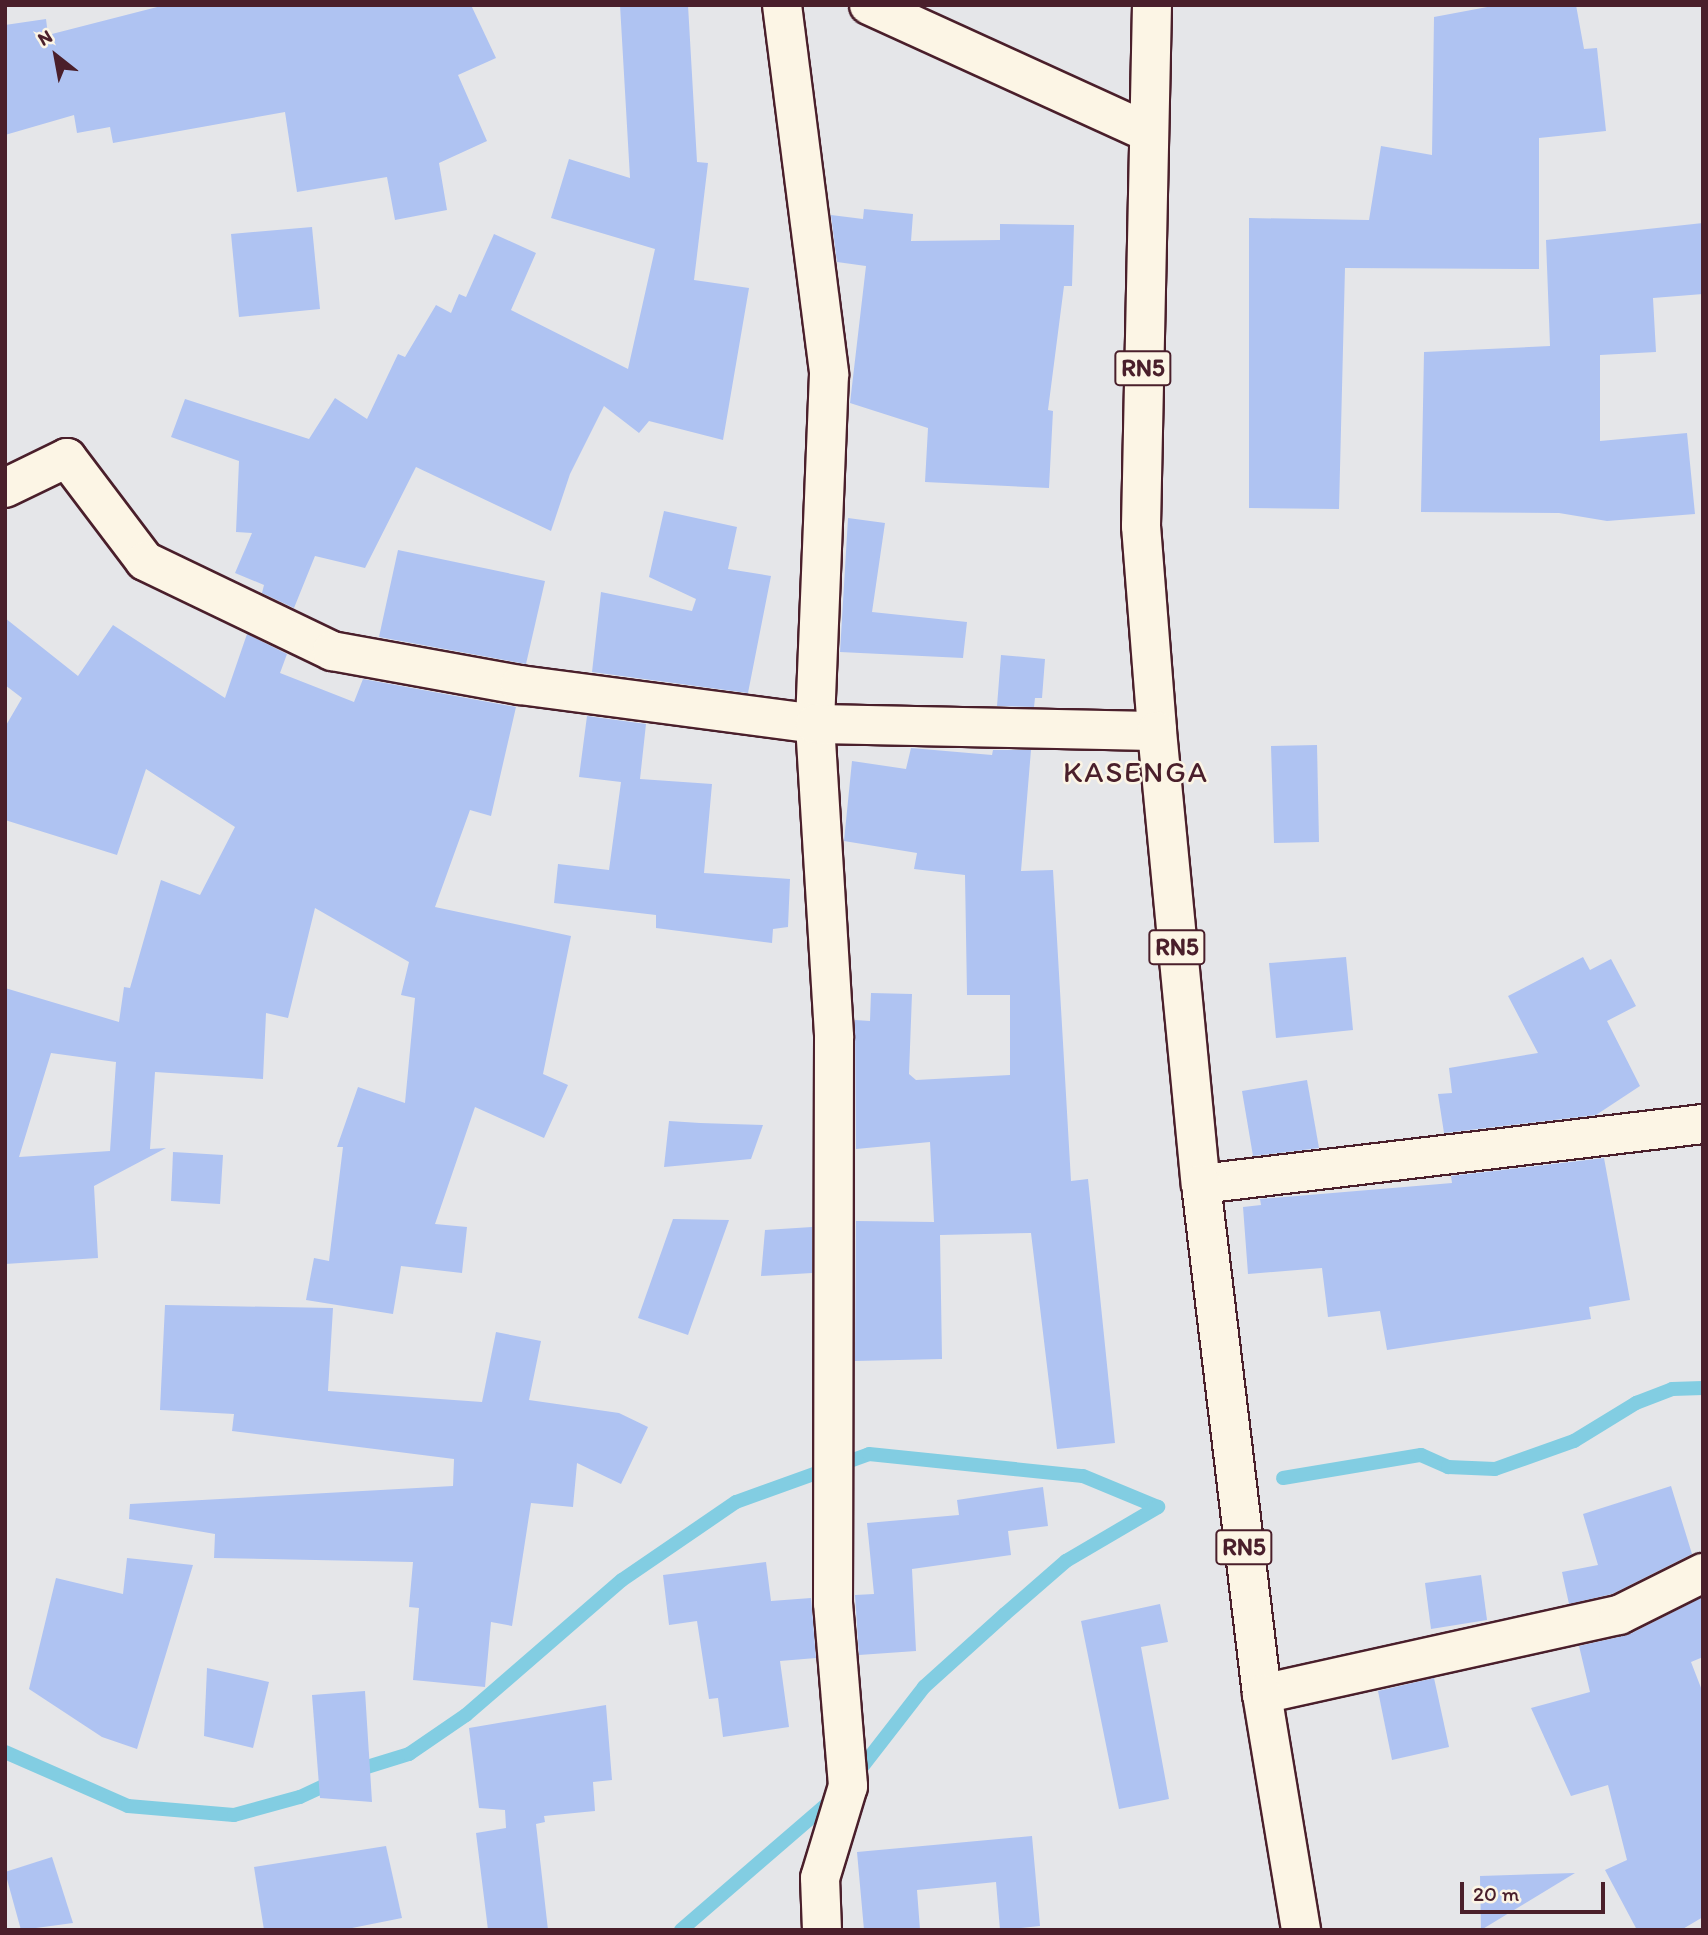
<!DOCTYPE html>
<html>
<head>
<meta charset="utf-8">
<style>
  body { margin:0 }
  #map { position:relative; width:1708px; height:1935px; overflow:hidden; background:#e5e6e9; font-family:Itim,sans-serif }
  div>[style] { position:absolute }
  .stream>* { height:14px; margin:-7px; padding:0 7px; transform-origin:7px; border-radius:7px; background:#82cde2 }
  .building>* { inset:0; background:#afc3f2 }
  .roads { filter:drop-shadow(2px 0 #4a1f2b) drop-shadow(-2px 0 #4a1f2b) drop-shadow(0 2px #4a1f2b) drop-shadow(0 -2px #4a1f2b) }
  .minor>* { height:38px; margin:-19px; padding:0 19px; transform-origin:19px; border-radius:19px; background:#fcf5e5 }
  .highway>* { height:38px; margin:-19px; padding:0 19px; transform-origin:19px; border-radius:19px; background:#fcf5e5 }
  span { translate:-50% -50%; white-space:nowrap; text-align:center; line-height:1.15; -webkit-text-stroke:5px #fcf5e5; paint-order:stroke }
  .shield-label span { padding:2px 5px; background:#fcf5e5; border:2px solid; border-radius:5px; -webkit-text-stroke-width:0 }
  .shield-label { font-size:24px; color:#4a1f2b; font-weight:700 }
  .quarter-label { font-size:30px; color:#4a1f2b; letter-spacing:2px }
  .frame { position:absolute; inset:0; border:7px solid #4a1f2b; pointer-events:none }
  .north { position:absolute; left:21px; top:21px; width:70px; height:70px; -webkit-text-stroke:5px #fcf5e5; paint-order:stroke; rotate:329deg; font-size:19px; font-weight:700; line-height:28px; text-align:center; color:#4a1f2b }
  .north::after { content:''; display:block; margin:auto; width:24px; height:32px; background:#4a1f2b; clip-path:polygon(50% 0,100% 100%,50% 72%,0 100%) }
  .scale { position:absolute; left:1460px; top:1882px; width:145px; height:32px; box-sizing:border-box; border:4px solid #4a1f2b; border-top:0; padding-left:9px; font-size:21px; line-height:24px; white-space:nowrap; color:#4a1f2b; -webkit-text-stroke:5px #fcf5e5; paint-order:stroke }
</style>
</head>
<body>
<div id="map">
  <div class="stream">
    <div style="left:1283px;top:1478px;width:140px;rotate:-9.5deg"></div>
    <div style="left:1421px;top:1455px;width:30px;rotate:24deg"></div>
    <div style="left:1448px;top:1467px;width:47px;rotate:2.4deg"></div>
    <div style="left:1495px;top:1469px;width:84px;rotate:-19.5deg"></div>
    <div style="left:1574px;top:1441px;width:73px;rotate:-31.5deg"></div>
    <div style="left:1636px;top:1403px;width:39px;rotate:-21deg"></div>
    <div style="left:1672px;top:1389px;width:31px;rotate:-2deg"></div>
    <div style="left:5px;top:1752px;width:134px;rotate:23.7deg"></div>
    <div style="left:128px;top:1806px;width:106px;rotate:4.9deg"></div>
    <div style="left:234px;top:1815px;width:68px;rotate:-15.3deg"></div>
    <div style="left:300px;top:1797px;width:40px;rotate:-25deg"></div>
    <div style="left:354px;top:1771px;width:58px;rotate:-17.2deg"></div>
    <div style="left:409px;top:1754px;width:69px;rotate:-34.4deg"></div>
    <div style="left:466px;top:1715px;width:206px;rotate:-40.9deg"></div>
    <div style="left:622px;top:1580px;width:138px;rotate:-34.4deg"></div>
    <div style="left:736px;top:1502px;width:141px;rotate:-19.8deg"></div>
    <div style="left:869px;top:1454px;width:215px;rotate:5.9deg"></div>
    <div style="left:1083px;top:1476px;width:81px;rotate:22.5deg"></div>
    <div style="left:855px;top:1776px;width:113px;rotate:-52.2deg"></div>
    <div style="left:924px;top:1687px;width:109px;rotate:-42deg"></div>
    <div style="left:1005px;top:1614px;width:81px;rotate:-41deg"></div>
    <div style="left:1066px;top:1561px;width:107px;rotate:-30.4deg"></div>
    <div style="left:681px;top:1930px;width:202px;rotate:-40.8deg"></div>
  </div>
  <div class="building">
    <div style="clip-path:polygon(165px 5px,471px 5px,496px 58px,458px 75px,487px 141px,439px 163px,447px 210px,395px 220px,387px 177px,297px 192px,285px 112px,113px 143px,110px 127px,77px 133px,74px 115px,5px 135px,5px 25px,46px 19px,48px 35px)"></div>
    <div style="clip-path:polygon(620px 5px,688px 5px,697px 162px,708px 163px,694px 280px,749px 288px,723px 440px,649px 421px,639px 433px,604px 406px,570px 474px,551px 531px,416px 467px,365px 568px,315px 556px,294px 608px,262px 593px,264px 585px,235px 573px,252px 533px,236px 532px,239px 461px,171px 437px,185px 399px,309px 439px,335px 398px,367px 419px,398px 354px,405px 357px,436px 305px,451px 313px,459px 294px,466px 297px,494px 234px,536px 253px,511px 310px,628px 369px,655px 249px,551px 218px,569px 159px,630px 178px)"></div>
    <div style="clip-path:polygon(1498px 5px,1576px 5px,1584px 49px,1597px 48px,1606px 131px,1539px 138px,1539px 269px,1345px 268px,1339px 509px,1249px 508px,1249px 218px,1369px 220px,1381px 146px,1432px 155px,1434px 17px)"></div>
    <div style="clip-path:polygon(864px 209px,913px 214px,911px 241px,1000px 240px,1000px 224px,1074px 225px,1072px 286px,1064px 286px,1048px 410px,1053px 411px,1049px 488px,925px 482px,928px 428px,850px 403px,866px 266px,837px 262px,831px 215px,863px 219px)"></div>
    <div style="clip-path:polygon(1703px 223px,1703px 294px,1653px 298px,1656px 352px,1600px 355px,1600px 441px,1687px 433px,1695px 514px,1607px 521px,1559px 513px,1421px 512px,1424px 352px,1550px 346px,1546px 240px)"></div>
    <div style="clip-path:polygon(312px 227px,320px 309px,239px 317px,231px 234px)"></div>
    <div style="clip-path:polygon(664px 511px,737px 527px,728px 569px,771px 576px,748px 693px,592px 672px,601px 592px,692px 611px,696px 599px,649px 577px)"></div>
    <div style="clip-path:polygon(848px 518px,885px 523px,872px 612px,967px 622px,963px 658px,840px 652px)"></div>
    <div style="clip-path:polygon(398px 550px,545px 581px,526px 664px,379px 637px)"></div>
    <div style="clip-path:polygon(evenodd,5px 618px,78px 676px,113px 625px,225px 698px,247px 634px,287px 654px,280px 673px,354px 702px,363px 679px,516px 707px,491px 816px,470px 810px,435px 907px,571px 936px,543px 1074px,568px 1085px,544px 1138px,475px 1107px,435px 1224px,467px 1227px,462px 1273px,401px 1266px,393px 1314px,306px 1300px,314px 1258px,329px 1261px,343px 1147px,337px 1147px,358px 1087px,405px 1103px,415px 998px,401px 995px,409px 962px,315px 908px,288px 1018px,266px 1013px,263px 1079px,155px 1072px,150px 1149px,166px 1148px,94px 1186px,98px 1258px,5px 1264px,5px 988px,119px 1022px,124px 987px,130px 988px,161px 880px,200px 895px,235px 827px,146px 769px,117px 855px,5px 820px,5px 727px,22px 698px,5px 685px,5px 618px,51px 1053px,116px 1062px,110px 1151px,19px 1157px,51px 1053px)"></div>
    <div style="clip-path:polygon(1001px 655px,1045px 659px,1042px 698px,1035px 698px,1034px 707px,997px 706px)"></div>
    <div style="clip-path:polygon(587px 716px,646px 724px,640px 779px,712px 784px,704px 873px,790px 879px,788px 927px,773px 929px,772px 943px,656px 928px,656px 915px,554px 903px,558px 864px,609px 870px,621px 782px,579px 777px)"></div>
    <div style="clip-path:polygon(1317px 745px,1319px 842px,1274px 843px,1271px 746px)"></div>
    <div style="clip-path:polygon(911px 748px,992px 755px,993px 750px,1031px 750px,1021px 871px,1053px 870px,1071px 1181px,1088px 1179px,1115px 1443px,1057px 1449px,1031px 1233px,940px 1235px,942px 1359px,855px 1361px,856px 1221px,934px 1222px,930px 1142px,856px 1149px,855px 1020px,870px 1021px,871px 993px,912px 994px,909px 1074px,916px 1080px,1010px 1075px,1010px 995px,967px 995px,965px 875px,914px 869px,917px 853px,844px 841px,852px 761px,906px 769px)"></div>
    <div style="clip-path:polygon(1346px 957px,1353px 1030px,1276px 1038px,1269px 963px)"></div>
    <div style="clip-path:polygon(1583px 957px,1590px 970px,1611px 959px,1636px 1006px,1607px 1021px,1640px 1086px,1596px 1115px,1444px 1133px,1438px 1094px,1452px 1093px,1449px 1068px,1538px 1053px,1508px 996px)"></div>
    <div style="clip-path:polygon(1307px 1080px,1319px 1148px,1253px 1156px,1242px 1091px)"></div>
    <div style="clip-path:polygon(669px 1121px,700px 1123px,763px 1125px,751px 1159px,664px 1167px)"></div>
    <div style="clip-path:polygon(173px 1152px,223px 1155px,220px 1204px,171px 1201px)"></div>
    <div style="clip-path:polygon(1604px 1158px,1630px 1300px,1589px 1307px,1591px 1319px,1387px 1350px,1380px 1311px,1328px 1317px,1322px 1268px,1248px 1274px,1243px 1207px,1261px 1205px,1260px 1199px,1452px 1183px,1451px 1176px)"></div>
    <div style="clip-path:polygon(673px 1219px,729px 1220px,688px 1335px,638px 1318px)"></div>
    <div style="clip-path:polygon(812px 1227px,812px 1273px,761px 1276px,765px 1230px)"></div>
    <div style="clip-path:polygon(165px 1305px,333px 1308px,328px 1391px,482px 1402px,496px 1332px,541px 1341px,529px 1400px,619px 1413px,648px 1427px,621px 1484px,577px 1463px,573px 1507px,531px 1503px,512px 1626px,491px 1622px,485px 1687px,413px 1680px,419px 1608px,409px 1607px,413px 1562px,214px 1558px,215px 1534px,129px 1519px,130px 1504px,453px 1486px,454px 1459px,232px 1431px,234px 1414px,160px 1410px)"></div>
    <div style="clip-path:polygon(1671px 1486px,1692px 1554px,1612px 1594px,1569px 1604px,1562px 1572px,1598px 1565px,1583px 1514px)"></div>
    <div style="clip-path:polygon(1043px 1487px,1048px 1526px,1008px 1531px,1011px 1555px,912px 1569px,916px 1651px,859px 1655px,855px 1595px,874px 1594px,867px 1523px,959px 1515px,957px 1500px)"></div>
    <div style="clip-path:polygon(127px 1558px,193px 1565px,137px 1749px,102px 1737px,29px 1689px,56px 1578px,123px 1594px)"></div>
    <div style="clip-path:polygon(766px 1562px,771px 1601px,811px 1598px,816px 1658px,780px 1661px,789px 1727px,723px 1737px,718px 1698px,709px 1699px,697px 1621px,669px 1625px,663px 1575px)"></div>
    <div style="clip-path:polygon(1481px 1575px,1487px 1620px,1431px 1629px,1425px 1583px)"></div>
    <div style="clip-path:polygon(1701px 1598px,1703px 1657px,1691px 1662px,1703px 1693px,1703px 1917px,1681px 1930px,1637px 1930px,1605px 1870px,1627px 1860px,1608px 1785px,1571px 1796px,1531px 1708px,1590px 1692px,1579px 1646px,1628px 1635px)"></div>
    <div style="clip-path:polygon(1160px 1604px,1168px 1642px,1141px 1647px,1169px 1799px,1119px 1809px,1081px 1621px)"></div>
    <div style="clip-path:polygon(207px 1668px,269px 1682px,253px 1748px,204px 1736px)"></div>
    <div style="clip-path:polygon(1434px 1678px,1449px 1747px,1392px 1760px,1378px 1691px)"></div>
    <div style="clip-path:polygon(365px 1691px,372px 1802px,320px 1798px,312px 1695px)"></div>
    <div style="clip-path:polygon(606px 1705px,612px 1780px,593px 1782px,595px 1811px,544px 1816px,545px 1822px,536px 1824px,548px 1930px,488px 1930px,476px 1833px,506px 1828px,505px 1810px,479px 1808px,469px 1728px)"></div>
    <div style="clip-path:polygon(1032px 1836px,1040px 1926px,1000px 1930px,996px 1882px,917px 1890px,920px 1930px,864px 1930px,857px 1852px)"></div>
    <div style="clip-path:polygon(386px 1846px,402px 1918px,342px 1930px,264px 1930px,254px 1867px)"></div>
    <div style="clip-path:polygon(52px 1857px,73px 1923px,21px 1930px,5px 1872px)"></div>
    <div style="clip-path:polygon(1575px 1873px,1481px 1930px,1480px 1876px)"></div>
  </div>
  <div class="roads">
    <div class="minor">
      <div style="left:782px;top:5px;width:372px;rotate:82.7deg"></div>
      <div style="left:829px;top:374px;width:350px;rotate:92.3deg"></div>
      <div style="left:815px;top:724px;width:314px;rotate:86.5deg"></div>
      <div style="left:834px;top:1037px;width:566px;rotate:90.1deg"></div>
      <div style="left:833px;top:1603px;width:184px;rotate:85.3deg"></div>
      <div style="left:848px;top:1786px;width:96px;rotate:106.9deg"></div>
      <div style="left:820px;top:1878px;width:52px;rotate:87.8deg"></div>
      <div style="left:869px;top:5px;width:304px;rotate:24.5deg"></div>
      <div style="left:5px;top:488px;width:69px;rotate:-25.8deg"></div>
      <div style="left:67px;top:458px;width:129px;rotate:52.9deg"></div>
      <div style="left:145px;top:561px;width:208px;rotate:25.7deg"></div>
      <div style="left:332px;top:651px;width:191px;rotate:10.3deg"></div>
      <div style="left:520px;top:685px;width:298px;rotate:7.5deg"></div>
      <div style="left:815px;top:724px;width:342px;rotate:1.2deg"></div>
      <div style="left:1201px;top:1184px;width:506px;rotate:-6.82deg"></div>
      <div style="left:1262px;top:1694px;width:366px;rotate:-12.5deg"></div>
      <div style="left:1619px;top:1615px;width:94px;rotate:-26.6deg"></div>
    </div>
    <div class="highway">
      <div style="left:1152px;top:5px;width:521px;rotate:91.21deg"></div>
      <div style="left:1141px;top:526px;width:206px;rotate:85.5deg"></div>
      <div style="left:1157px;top:731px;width:455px;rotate:84.5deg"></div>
      <div style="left:1201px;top:1184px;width:514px;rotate:83.18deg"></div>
      <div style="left:1262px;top:1694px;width:239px;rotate:80.6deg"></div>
    </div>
  </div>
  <div class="shield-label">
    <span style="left:1143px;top:368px">RN5</span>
    <span style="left:1177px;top:947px">RN5</span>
    <span style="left:1244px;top:1547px">RN5</span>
  </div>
  <div class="quarter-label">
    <span style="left:1136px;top:772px">KASENGA</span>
  </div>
  <div class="frame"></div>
  <div class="north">N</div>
  <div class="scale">20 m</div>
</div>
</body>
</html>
